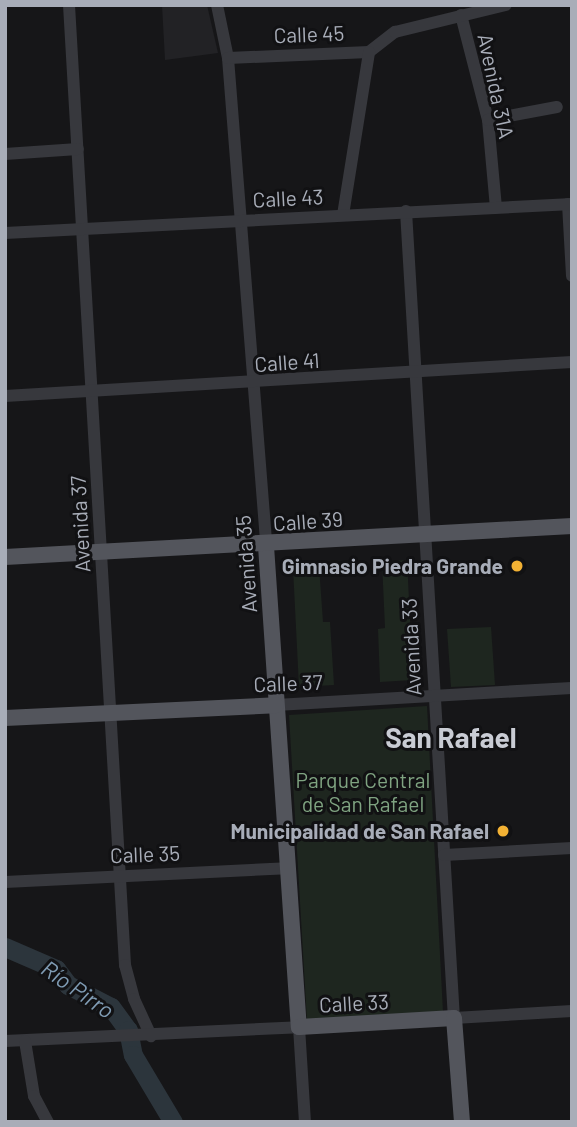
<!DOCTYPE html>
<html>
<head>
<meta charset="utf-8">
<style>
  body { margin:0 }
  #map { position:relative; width:577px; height:1127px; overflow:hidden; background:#161618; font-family:Barlow,sans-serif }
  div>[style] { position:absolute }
  .built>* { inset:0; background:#222225 }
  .green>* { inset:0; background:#1e261f }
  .river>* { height:19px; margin:-9.5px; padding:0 9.5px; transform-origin:9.5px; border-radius:9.5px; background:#2c353c }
  .minor>* { height:12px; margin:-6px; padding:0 6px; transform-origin:6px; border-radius:6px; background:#37383d }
  .major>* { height:16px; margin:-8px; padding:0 8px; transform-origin:8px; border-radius:8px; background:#53555c }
  .dots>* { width:19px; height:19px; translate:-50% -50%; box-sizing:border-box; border:4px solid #111113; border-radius:50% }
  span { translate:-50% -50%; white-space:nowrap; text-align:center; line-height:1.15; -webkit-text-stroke:6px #111113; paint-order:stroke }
  .street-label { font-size:21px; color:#a8adb8 }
  .poi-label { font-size:21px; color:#a8adb8; font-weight:700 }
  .right { translate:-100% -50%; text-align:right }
  .park-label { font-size:21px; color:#7fa381 }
  .water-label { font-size:23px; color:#7f9bb3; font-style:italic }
  .district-label { font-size:28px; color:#c9ccd4; font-weight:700 }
  .frame { position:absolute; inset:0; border:7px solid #a8adb8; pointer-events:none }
</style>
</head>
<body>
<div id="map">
  <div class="built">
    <div style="clip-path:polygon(162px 5px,207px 5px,218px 53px,165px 60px)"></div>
  </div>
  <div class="green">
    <div style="clip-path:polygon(407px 560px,413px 680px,380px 682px,378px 629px,385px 628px,382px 562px)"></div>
    <div style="clip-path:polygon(319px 566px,323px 622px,330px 622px,334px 685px,299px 687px,293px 568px)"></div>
    <div style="clip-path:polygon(491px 627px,495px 685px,451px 687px,447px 629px)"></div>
    <div style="clip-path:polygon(427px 706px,443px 1012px,307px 1020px,289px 715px)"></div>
  </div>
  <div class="river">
    <div style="left:5px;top:947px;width:56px;rotate:23.3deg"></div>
    <div style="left:56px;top:969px;width:20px;rotate:53deg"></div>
    <div style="left:68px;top:985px;width:48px;rotate:27.1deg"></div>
    <div style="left:111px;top:1007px;width:29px;rotate:54deg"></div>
    <div style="left:128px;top:1030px;width:25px;rotate:79deg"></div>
    <div style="left:133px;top:1055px;width:78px;rotate:59.2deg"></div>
  </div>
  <div class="minor">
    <div style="left:69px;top:5px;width:962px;rotate:86.66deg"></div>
    <div style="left:125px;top:965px;width:35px;rotate:75deg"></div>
    <div style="left:134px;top:999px;width:41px;rotate:65.3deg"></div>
    <div style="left:217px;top:5px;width:54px;rotate:78.3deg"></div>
    <div style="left:228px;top:58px;width:489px;rotate:85.5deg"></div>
    <div style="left:461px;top:15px;width:108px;rotate:75.6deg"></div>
    <div style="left:488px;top:120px;width:88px;rotate:84.8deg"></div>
    <div style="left:228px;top:58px;width:141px;rotate:-2.4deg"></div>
    <div style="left:369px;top:52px;width:33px;rotate:-38deg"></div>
    <div style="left:395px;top:32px;width:114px;rotate:-13.7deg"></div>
    <div style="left:488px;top:120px;width:70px;rotate:-10.7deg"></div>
    <div style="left:5px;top:154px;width:73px;rotate:-3.9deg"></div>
    <div style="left:568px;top:204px;width:72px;rotate:86.8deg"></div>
    <div style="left:406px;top:211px;width:808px;rotate:86.6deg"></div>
    <div style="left:454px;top:1018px;width:118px;rotate:-3.4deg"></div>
    <div style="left:343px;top:215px;width:165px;rotate:-80.9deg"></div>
    <div style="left:5px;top:233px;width:568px;rotate:-2.93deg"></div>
    <div style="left:5px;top:396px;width:568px;rotate:-3.43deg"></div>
    <div style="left:276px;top:705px;width:296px;rotate:-3.3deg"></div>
    <div style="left:444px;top:855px;width:128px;rotate:-3.1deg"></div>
    <div style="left:5px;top:882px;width:282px;rotate:-2.8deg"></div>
    <div style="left:5px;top:1041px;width:294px;rotate:-2.7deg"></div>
    <div style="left:299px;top:1027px;width:95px;rotate:86.4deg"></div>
    <div style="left:25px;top:1041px;width:56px;rotate:80.7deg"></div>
    <div style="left:34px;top:1096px;width:30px;rotate:62deg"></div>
  </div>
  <div class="major">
    <div style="left:266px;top:546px;width:482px;rotate:86.1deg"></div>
    <div style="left:299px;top:1027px;width:155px;rotate:-3.3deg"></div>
    <div style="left:454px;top:1018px;width:104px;rotate:85.6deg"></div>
    <div style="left:5px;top:557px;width:568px;rotate:-3.13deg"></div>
    <div style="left:5px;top:718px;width:271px;rotate:-2.7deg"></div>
  </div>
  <div class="dots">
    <div style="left:517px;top:566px;background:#f2b134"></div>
    <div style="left:503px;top:831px;background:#f2b134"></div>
  </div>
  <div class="street-label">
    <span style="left:309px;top:34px;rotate:-2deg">Calle 45</span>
    <span style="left:496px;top:86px;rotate:78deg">Avenida 31A</span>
    <span style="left:288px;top:198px;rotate:-3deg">Calle 43</span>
    <span style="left:287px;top:362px;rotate:-4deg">Calle 41</span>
    <span style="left:308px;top:521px;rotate:-4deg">Calle 39</span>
    <span style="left:80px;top:524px;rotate:-93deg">Avenida 37</span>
    <span style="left:246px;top:564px;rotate:-94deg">Avenida 35</span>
    <span style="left:411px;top:647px;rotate:-93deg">Avenida 33</span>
    <span style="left:288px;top:683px;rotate:-2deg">Calle 37</span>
    <span style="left:145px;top:854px;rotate:-2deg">Calle 35</span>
    <span style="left:354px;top:1003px;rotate:-3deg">Calle 33</span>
  </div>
  <div class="poi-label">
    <span class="right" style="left:503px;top:566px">Gimnasio Piedra Grande</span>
    <span class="right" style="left:489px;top:831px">Municipalidad de San Rafael</span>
  </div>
  <div class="park-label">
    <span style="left:363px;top:792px">Parque Central<br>de San Rafael</span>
  </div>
  <div class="water-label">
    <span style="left:78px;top:989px;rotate:35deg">Río Pirro</span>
  </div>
  <div class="district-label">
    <span style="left:451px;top:737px">San Rafael</span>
  </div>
  <div class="frame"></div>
</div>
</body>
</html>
